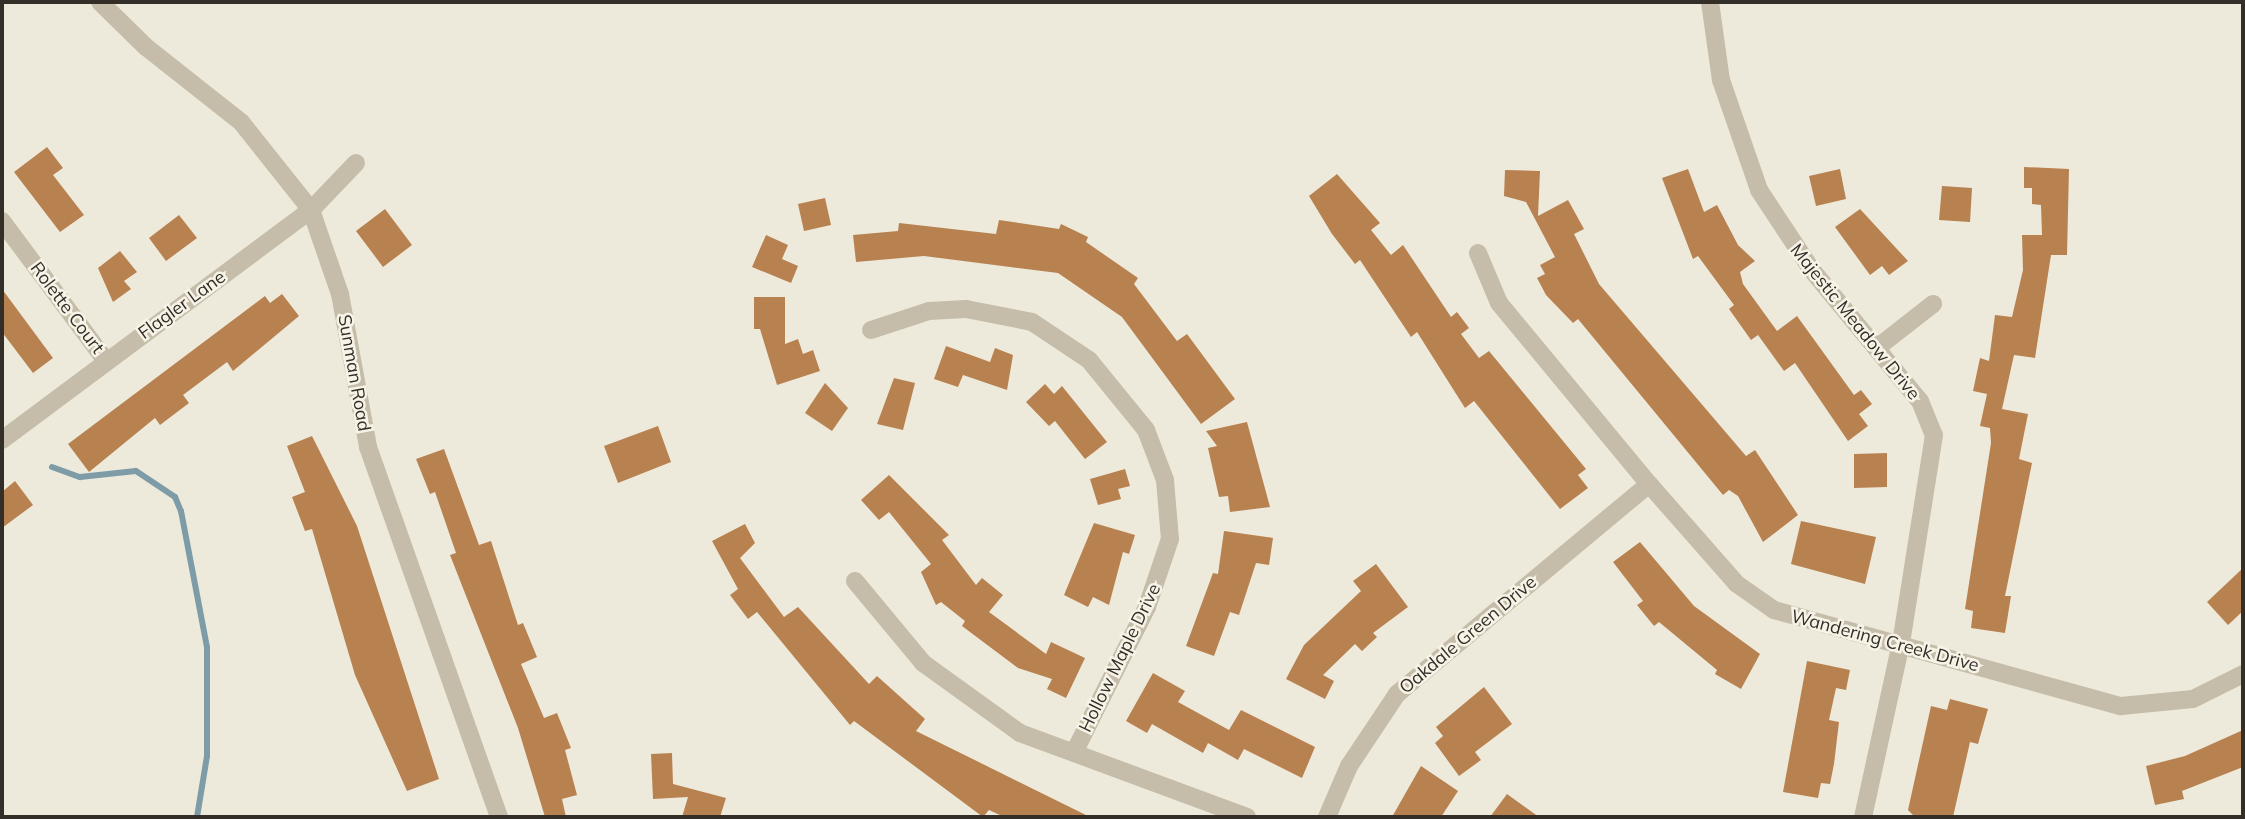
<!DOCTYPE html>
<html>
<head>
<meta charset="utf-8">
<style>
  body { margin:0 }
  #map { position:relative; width:2245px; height:819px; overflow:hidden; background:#eeeadb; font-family:Mulish,sans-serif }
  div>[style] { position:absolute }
  .stream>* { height:6px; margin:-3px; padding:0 3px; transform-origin:3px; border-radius:3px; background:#7e9ca8 }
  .building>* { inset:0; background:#b88150 }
  .street>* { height:18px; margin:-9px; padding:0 9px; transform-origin:9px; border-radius:9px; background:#c5bca9 }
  span { translate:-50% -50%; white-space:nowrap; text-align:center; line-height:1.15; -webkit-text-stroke:5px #f7f3e7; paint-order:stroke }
  .street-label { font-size:18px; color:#332e28 }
  .frame { position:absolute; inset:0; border:4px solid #332e28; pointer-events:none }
</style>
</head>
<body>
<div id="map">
  <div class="stream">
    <div style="left:52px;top:467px;width:30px;rotate:20deg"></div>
    <div style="left:80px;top:477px;width:56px;rotate:-6.1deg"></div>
    <div style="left:136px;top:471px;width:47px;rotate:33.7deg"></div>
    <div style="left:175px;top:497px;width:15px;rotate:67deg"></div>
    <div style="left:181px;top:511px;width:138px;rotate:79.2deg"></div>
    <div style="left:207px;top:647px;width:109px;rotate:90deg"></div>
    <div style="left:207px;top:756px;width:62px;rotate:99.3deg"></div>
  </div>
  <div class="building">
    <div style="clip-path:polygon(47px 147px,63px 168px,53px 175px,84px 215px,60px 232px,14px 172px)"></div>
    <div style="clip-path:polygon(2024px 167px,2069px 169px,2067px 255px,2051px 255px,2035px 358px,2014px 355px,2002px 409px,2028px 414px,2019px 459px,2032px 463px,2005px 596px,2011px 596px,2005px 633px,1971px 628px,1973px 611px,1965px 609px,1991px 443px,1990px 428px,1980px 426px,1987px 394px,1973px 391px,1980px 358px,1989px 361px,1995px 315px,2012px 317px,2023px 270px,2022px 235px,2042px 235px,2041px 205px,2032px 204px,2032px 188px,2024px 188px)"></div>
    <div style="clip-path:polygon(1688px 169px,1704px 212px,1717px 205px,1738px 245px,1755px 261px,1740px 272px,1743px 284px,1777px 331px,1797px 316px,1854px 395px,1861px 390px,1872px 404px,1859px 414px,1868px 426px,1848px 441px,1795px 363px,1784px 371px,1758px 335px,1751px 340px,1729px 309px,1734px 305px,1698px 256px,1693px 259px,1662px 178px)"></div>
    <div style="clip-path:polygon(1840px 169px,1846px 199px,1816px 206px,1809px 176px)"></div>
    <div style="clip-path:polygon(1505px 170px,1540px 171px,1538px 216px,1568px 200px,1584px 229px,1574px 234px,1599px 284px,1746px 456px,1755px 450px,1798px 515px,1763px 542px,1738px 496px,1729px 490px,1723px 495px,1578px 319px,1573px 323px,1546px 295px,1537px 278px,1545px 274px,1540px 265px,1555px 257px,1526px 202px,1504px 196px)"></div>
    <div style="clip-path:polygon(1337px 174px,1380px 223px,1371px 230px,1391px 255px,1403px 245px,1451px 317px,1457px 312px,1469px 328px,1461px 334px,1479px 358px,1489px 351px,1586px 469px,1578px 475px,1588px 488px,1560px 509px,1474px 401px,1465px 408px,1417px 332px,1411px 337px,1360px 260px,1355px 264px,1332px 234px,1309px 196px)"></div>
    <div style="clip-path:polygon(1942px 186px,1972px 188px,1970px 222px,1939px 220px)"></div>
    <div style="clip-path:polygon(825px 198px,831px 225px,804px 231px,798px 204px)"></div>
    <div style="clip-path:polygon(385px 209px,412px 245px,383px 267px,356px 231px)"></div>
    <div style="clip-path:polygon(1860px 209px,1908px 261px,1889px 275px,1882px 266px,1870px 275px,1835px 227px)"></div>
    <div style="clip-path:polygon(179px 215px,197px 238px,166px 261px,149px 238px)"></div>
    <div style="clip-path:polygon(999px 220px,1059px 229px,1061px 224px,1088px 237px,1086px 242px,1138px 278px,1134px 284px,1177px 341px,1187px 334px,1235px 399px,1201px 424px,1122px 317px,1058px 273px,924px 256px,856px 262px,853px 235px,898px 231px,899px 223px,996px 234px)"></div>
    <div style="clip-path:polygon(766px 235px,788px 245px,782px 259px,798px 266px,791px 283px,752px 267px)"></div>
    <div style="clip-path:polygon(120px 251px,137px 272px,124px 281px,131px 289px,113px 302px,98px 268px)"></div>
    <div style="clip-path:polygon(2px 289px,53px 358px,33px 373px,2px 332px)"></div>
    <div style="clip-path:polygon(282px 294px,299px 316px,233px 371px,227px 362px,183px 395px,189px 403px,160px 425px,155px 418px,89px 472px,68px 444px,265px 296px,270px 303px)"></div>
    <div style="clip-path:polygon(754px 297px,785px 297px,785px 344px,798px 339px,803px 354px,813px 350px,820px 371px,777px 385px,760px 329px,754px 329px)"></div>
    <div style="clip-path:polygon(946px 346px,990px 362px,995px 348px,1013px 355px,1007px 390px,963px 375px,958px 387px,934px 379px)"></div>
    <div style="clip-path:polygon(894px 378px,915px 383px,903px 430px,877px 424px)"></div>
    <div style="clip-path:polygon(825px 383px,848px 408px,832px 431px,805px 413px)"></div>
    <div style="clip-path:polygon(1045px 384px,1054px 394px,1062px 386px,1107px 442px,1085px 459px,1055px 421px,1049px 426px,1026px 402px)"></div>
    <div style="clip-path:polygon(1247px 422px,1270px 507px,1230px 512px,1228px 496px,1219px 497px,1208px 448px,1217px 446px,1206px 431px)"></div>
    <div style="clip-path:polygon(658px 426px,671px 462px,618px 483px,604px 446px)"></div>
    <div style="clip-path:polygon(312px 436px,357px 526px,439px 779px,407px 791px,355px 675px,312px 529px,305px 531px,292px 497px,305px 492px,287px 446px)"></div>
    <div style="clip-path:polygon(444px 449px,479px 545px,491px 541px,518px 625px,523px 623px,537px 657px,521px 664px,544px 718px,557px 713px,571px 748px,565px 750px,577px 795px,562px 799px,566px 817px,545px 817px,518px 728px,450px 555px,456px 553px,435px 492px,430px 494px,416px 459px)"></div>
    <div style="clip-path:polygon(1887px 453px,1887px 487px,1854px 488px,1854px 454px)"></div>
    <div style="clip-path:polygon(1125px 469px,1130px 486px,1118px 489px,1121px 499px,1098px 505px,1090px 479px)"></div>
    <div style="clip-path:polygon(889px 475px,949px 535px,942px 540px,976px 585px,982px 578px,1003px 595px,989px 612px,1046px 654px,1051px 642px,1085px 658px,1066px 698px,1047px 689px,1052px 679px,1018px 668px,962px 626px,965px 621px,941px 602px,936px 605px,921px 572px,931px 564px,889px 512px,879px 520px,861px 500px)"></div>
    <div style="clip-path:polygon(15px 481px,33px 505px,2px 528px,2px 492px)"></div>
    <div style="clip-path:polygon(1801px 521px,1876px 537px,1865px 584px,1791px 564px)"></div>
    <div style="clip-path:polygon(1094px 523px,1135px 535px,1129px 554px,1123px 552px,1109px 605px,1093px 597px,1088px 607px,1064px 595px)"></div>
    <div style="clip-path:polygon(745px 524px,755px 543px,740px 558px,784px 617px,798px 607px,869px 684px,877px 676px,925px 719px,916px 731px,1090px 817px,1004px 817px,989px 810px,983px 817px,854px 721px,850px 725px,757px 612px,748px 619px,730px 595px,738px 589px,712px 541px)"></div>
    <div style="clip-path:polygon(1224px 531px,1273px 538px,1269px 565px,1256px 563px,1239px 615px,1230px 612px,1214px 656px,1186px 646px,1213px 573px,1218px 574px)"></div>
    <div style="clip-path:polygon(1640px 542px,1694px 606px,1760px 654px,1741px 689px,1715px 674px,1717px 670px,1659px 622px,1654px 626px,1637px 605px,1643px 601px,1613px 562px)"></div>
    <div style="clip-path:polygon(1376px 564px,1408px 607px,1373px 633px,1377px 637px,1362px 651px,1355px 644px,1323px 675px,1334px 681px,1325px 699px,1286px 679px,1304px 645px,1361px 591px,1353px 581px)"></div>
    <div style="clip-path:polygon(2243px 568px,2243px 611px,2228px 625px,2207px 602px)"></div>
    <div style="clip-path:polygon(1807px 661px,1850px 670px,1846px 690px,1836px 688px,1829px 720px,1839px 722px,1834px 764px,1830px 784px,1821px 783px,1818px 798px,1783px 792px)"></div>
    <div style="clip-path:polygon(1153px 673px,1185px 691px,1178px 702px,1229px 730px,1241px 710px,1315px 747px,1302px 778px,1244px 749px,1238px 760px,1208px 743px,1203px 753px,1152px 724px,1147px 733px,1126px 721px)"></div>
    <div style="clip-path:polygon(1484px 687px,1512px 724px,1475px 752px,1481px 760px,1459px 776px,1435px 743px,1443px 736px,1436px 727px)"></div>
    <div style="clip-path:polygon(1950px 699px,1988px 709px,1978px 744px,1970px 742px,1953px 817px,1915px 817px,1908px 810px,1931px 706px,1947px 710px)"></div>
    <div style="clip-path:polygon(2243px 730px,2243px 767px,2182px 791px,2184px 799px,2155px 805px,2146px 766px,2185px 756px)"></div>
    <div style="clip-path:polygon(672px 753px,673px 784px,726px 798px,720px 817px,682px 817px,688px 797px,653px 799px,651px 754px)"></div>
    <div style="clip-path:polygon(1421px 766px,1458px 791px,1441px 817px,1392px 817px)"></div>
    <div style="clip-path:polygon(1507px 794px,1539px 817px,1490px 817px)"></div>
  </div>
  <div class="street">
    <div style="left:100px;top:2px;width:64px;rotate:44.4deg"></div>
    <div style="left:146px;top:47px;width:121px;rotate:38.3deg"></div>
    <div style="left:241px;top:122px;width:112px;rotate:51.5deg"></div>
    <div style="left:311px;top:210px;width:89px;rotate:71deg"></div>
    <div style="left:340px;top:294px;width:156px;rotate:79.6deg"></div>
    <div style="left:368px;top:447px;width:393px;rotate:70.5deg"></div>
    <div style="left:1710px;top:2px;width:79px;rotate:82deg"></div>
    <div style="left:1721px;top:80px;width:116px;rotate:70.9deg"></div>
    <div style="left:1759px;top:190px;width:95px;rotate:56.6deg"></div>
    <div style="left:1811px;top:269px;width:171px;rotate:50.5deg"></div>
    <div style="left:1920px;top:401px;width:37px;rotate:68deg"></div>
    <div style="left:1934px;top:435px;width:211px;rotate:99deg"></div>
    <div style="left:1901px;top:643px;width:178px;rotate:102.3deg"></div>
    <div style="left:2px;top:221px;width:174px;rotate:53.4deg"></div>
    <div style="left:1478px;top:253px;width:54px;rotate:67.2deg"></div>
    <div style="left:1499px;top:303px;width:235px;rotate:50.4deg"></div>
    <div style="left:1649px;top:484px;width:133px;rotate:48.7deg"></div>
    <div style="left:1737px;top:584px;width:45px;rotate:35.1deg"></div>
    <div style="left:1774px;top:610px;width:360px;rotate:15.5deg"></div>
    <div style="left:2121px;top:706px;width:72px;rotate:-5.6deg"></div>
    <div style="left:2193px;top:699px;width:56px;rotate:-26.6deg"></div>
    <div style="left:871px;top:330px;width:61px;rotate:-18.1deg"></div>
    <div style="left:929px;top:311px;width:37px;rotate:-3deg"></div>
    <div style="left:966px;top:309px;width:67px;rotate:11.1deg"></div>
    <div style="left:1032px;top:322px;width:69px;rotate:33.7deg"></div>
    <div style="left:1089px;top:360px;width:90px;rotate:50.8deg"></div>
    <div style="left:1146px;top:430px;width:53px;rotate:69.2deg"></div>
    <div style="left:1165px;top:480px;width:59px;rotate:85.2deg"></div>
    <div style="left:1170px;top:539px;width:72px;rotate:108.7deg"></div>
    <div style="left:1147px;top:607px;width:163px;rotate:116.6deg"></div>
    <div style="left:1878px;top:347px;width:70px;rotate:-38deg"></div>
    <div style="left:2px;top:440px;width:385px;rotate:-36.7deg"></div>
    <div style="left:311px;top:210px;width:65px;rotate:-46.2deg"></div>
    <div style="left:855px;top:581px;width:107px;rotate:50.3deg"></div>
    <div style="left:923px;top:663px;width:120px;rotate:35.8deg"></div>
    <div style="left:1020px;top:733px;width:242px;rotate:20.3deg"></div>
    <div style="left:1327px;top:817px;width:56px;rotate:-66.7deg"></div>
    <div style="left:1349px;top:766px;width:87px;rotate:-56.3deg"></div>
    <div style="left:1397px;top:694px;width:328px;rotate:-39.8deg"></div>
  </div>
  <div class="street-label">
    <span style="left:182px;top:305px;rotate:-36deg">Flagler Lane</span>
    <span style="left:67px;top:308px;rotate:53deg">Rolette Court</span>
    <span style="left:1855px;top:322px;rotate:51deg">Majestic Meadow Drive</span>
    <span style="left:354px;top:373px;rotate:80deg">Sunman Road</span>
    <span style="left:1468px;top:635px;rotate:-40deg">Oakdale Green Drive</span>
    <span style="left:1885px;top:641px;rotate:15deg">Wandering Creek Drive</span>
    <span style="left:1120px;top:658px;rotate:-64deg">Hollow Maple Drive</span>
  </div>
  <div class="frame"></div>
</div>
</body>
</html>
